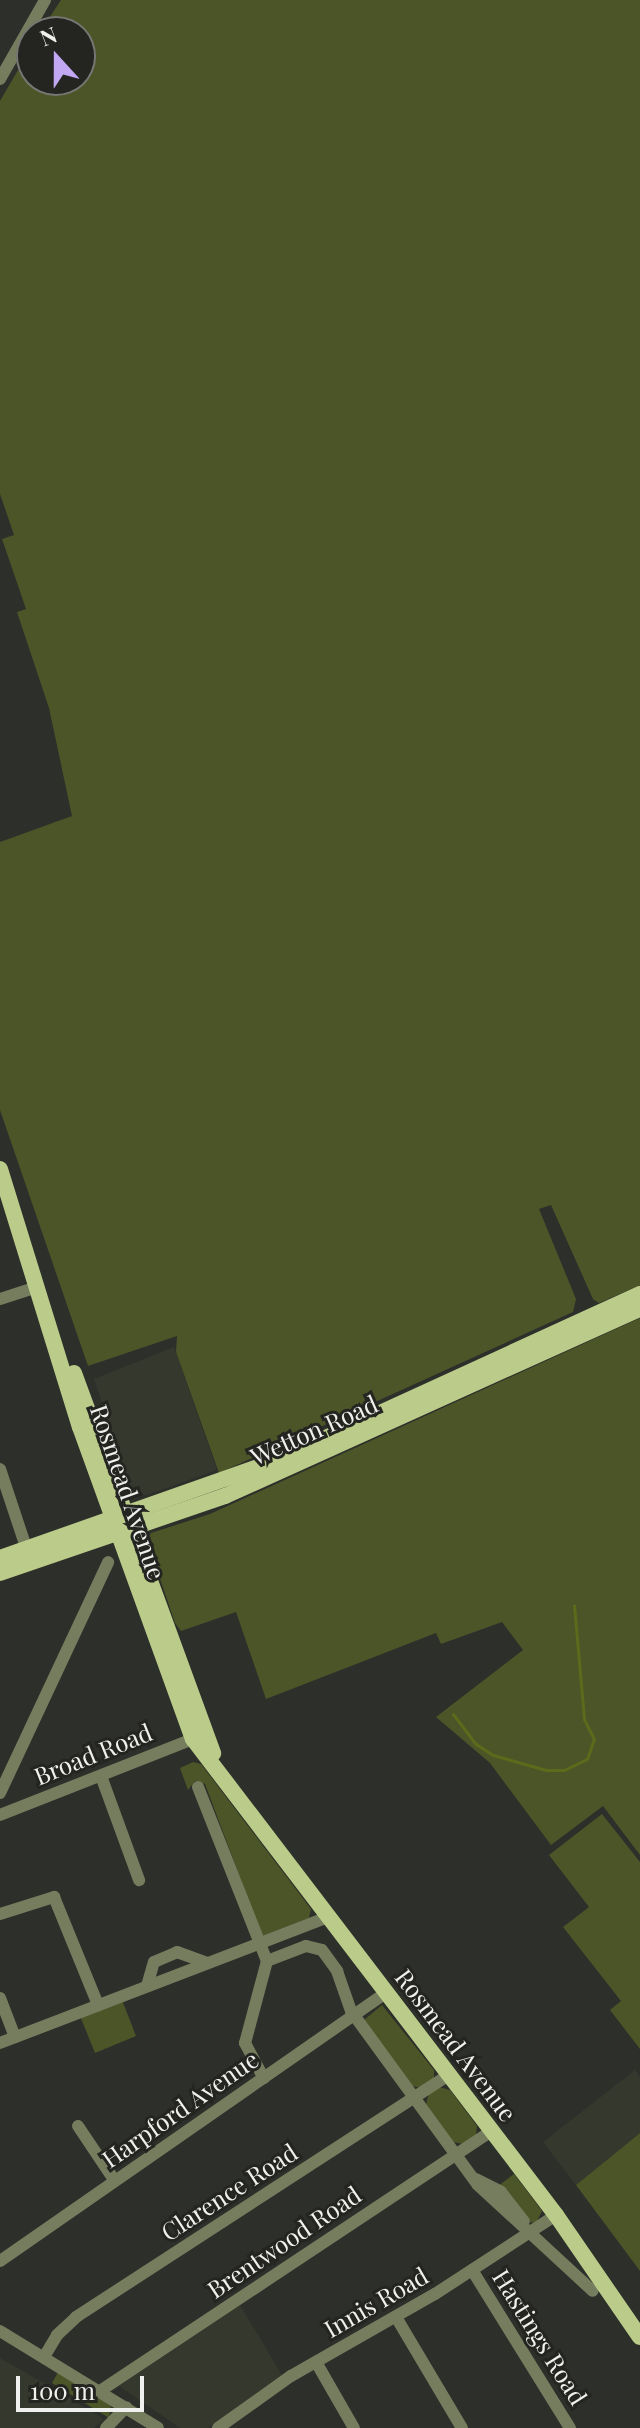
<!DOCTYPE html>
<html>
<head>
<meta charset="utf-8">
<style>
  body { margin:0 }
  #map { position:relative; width:640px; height:2428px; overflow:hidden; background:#2d2f2a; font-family:"Playfair Display",serif }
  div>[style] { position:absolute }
  .built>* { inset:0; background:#35382d }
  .green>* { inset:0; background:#4b5528 }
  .stream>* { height:3px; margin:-1.5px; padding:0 1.5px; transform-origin:1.5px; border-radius:1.5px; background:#5c6b1b }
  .minor>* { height:12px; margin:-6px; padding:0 6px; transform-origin:6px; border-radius:6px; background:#757d5e }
  .major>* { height:16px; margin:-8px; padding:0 8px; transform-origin:8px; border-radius:8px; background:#bbcc8a }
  span { translate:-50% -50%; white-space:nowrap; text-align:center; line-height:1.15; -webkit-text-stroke:6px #242521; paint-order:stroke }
  .street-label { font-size:24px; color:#f0f1ee }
  .north { position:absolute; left:16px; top:16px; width:80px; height:80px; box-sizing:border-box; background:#242521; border:2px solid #767773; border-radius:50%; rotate:339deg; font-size:22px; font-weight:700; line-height:32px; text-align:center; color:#f0f1ee }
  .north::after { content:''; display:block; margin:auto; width:28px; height:36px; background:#c2a8f3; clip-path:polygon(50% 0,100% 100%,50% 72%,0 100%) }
  .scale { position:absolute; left:16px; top:2376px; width:128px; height:36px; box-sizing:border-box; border:4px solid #f0f1ee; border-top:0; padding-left:10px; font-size:24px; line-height:28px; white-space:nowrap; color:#f0f1ee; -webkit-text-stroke:6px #242521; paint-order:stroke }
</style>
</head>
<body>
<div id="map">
  <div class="built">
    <div style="clip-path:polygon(174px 1347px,217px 1470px,147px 1495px,133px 1494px,94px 1379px)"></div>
    <div style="clip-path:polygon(635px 2070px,640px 2077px,640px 2133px,576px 2185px,543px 2142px)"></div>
    <div style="clip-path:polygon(240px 2305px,282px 2375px,208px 2428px,180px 2428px,119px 2386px)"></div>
    <div style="clip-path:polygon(0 2358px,44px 2383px,104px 2419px,94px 2428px,0 2428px)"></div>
  </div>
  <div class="green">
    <div style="clip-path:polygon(61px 0,640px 0,640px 1285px,599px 1303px,593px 1299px,551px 1205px,539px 1209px,576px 1299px,573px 1312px,219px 1473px,176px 1352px,177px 1336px,88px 1366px,0 1110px,0 842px,72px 816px,49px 708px,17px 612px,26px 609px,2px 539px,14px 535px,0 494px,0 101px,32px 46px,32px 80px,80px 80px,80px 32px,40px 32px)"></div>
    <div style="clip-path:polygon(640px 1318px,640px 1855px,603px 1806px,551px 1845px,490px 1763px,436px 1717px,523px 1650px,502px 1622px,441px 1644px,436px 1633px,266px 1699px,236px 1612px,181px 1631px,175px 1623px,147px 1540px,151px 1533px,210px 1514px)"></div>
    <div style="clip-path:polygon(193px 1762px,201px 1764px,311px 1909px,309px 1918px,262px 1936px,205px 1784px,195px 1781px,188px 1790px,180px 1768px)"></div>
    <div style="clip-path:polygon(602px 1814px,640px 1862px,640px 2049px,610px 2010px,621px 2001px,563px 1927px,589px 1907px,549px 1855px)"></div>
    <div style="clip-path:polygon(122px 2000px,136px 2036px,95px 2053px,80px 2016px)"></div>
    <div style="clip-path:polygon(382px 2005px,434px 2070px,434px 2081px,421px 2088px,412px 2086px,364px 2020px)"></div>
    <div style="clip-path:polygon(439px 2087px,450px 2090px,477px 2126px,476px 2135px,463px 2144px,453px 2142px,426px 2104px,429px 2093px)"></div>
    <div style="clip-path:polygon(640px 2133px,640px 2271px,576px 2185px)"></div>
    <div style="clip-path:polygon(514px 2174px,542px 2211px,536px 2223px,527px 2222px,497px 2187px)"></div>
    <div style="clip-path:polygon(58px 2372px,111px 2405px,109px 2418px,52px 2383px)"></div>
  </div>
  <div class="stream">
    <div style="left:453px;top:1714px;width:38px;rotate:53deg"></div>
    <div style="left:476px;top:1744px;width:20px;rotate:33deg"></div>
    <div style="left:493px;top:1755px;width:55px;rotate:15.8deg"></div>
    <div style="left:546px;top:1770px;width:18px"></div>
    <div style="left:564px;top:1770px;width:25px;rotate:-26deg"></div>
    <div style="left:587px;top:1759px;width:21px;rotate:-71deg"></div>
    <div style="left:594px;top:1739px;width:22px;rotate:-117deg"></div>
    <div style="left:584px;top:1719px;width:114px;rotate:-95deg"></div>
  </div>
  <div class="minor">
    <div style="left:0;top:79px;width:91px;rotate:-60.3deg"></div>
    <div style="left:0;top:1299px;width:39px;rotate:-18deg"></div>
    <div style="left:0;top:1469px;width:85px;rotate:71.6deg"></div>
    <div style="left:101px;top:1776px;width:111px;rotate:69.9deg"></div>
    <div style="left:198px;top:1787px;width:187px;rotate:68.4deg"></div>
    <div style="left:267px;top:1961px;width:85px;rotate:105deg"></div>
    <div style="left:245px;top:2043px;width:40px;rotate:62deg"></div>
    <div style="left:0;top:1793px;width:255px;rotate:-64.9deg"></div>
    <div style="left:0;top:1815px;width:213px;rotate:-21.5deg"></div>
    <div style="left:0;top:1914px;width:57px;rotate:-17.5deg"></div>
    <div style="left:54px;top:1897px;width:117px;rotate:67.8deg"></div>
    <div style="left:267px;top:1961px;width:42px;rotate:-21deg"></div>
    <div style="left:306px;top:1946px;width:16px;rotate:14deg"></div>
    <div style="left:322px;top:1950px;width:26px;rotate:54deg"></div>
    <div style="left:337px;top:1971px;width:42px;rotate:70.7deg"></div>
    <div style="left:351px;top:2011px;width:215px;rotate:53.9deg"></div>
    <div style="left:478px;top:2185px;width:156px;rotate:42.7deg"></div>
    <div style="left:147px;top:1986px;width:25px;rotate:-74deg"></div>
    <div style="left:154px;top:1962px;width:25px;rotate:-23deg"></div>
    <div style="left:177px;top:1952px;width:32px;rotate:20deg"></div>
    <div style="left:0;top:1998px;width:42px;rotate:69deg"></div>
    <div style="left:0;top:2043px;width:351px;rotate:-21deg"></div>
    <div style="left:78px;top:2126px;width:66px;rotate:56.1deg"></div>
    <div style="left:476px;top:2179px;width:28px;rotate:27deg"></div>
    <div style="left:501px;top:2192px;width:37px;rotate:52deg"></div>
    <div style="left:0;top:2261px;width:470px;rotate:-34.8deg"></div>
    <div style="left:472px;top:2270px;width:186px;rotate:58.2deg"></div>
    <div style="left:396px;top:2317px;width:129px;rotate:59.3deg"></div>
    <div style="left:0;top:2331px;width:185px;rotate:31.5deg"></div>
    <div style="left:44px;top:2357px;width:26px;rotate:-59deg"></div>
    <div style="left:57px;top:2335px;width:26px;rotate:-43deg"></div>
    <div style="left:76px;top:2317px;width:445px;rotate:-33deg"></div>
    <div style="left:316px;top:2362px;width:76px;rotate:60.1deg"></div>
    <div style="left:100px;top:2391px;width:470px;rotate:-33.6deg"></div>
    <div style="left:106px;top:2428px;width:29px;rotate:-46deg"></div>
    <div style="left:218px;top:2428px;width:90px;rotate:-35.5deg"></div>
    <div style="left:291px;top:2376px;width:166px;rotate:-29.7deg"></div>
    <div style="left:435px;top:2294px;width:145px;rotate:-33.1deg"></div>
  </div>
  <div class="major">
    <div style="left:0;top:1169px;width:270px;rotate:72.8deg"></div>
    <div style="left:80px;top:1427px;width:332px;rotate:70.1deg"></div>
    <div style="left:193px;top:1739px;width:599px;rotate:52.67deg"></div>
    <div style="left:556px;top:2215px;width:148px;rotate:55.5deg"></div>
    <div style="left:74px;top:1373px;width:405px;rotate:69.9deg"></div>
    <div style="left:0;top:1558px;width:289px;rotate:-19.4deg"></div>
    <div style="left:273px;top:1462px;width:404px;rotate:-24.6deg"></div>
    <div style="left:0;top:1573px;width:238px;rotate:-18.9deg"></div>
    <div style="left:225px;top:1496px;width:455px;rotate:-24.3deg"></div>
  </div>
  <div class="street-label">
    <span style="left:314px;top:1430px;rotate:-24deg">Wetton Road</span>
    <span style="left:128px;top:1492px;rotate:71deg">Rosmead Avenue</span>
    <span style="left:93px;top:1754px;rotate:-22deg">Broad Road</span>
    <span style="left:456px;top:2045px;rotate:53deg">Rosmead Avenue</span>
    <span style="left:180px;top:2109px;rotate:-35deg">Harpford Avenue</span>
    <span style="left:229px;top:2192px;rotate:-33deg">Clarence Road</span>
    <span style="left:284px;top:2242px;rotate:-34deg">Brentwood Road</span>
    <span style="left:376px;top:2302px;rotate:-30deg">Innis Road</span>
    <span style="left:540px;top:2337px;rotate:58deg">Hastings Road</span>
  </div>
  <div class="north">N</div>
  <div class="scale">100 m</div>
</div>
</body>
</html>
